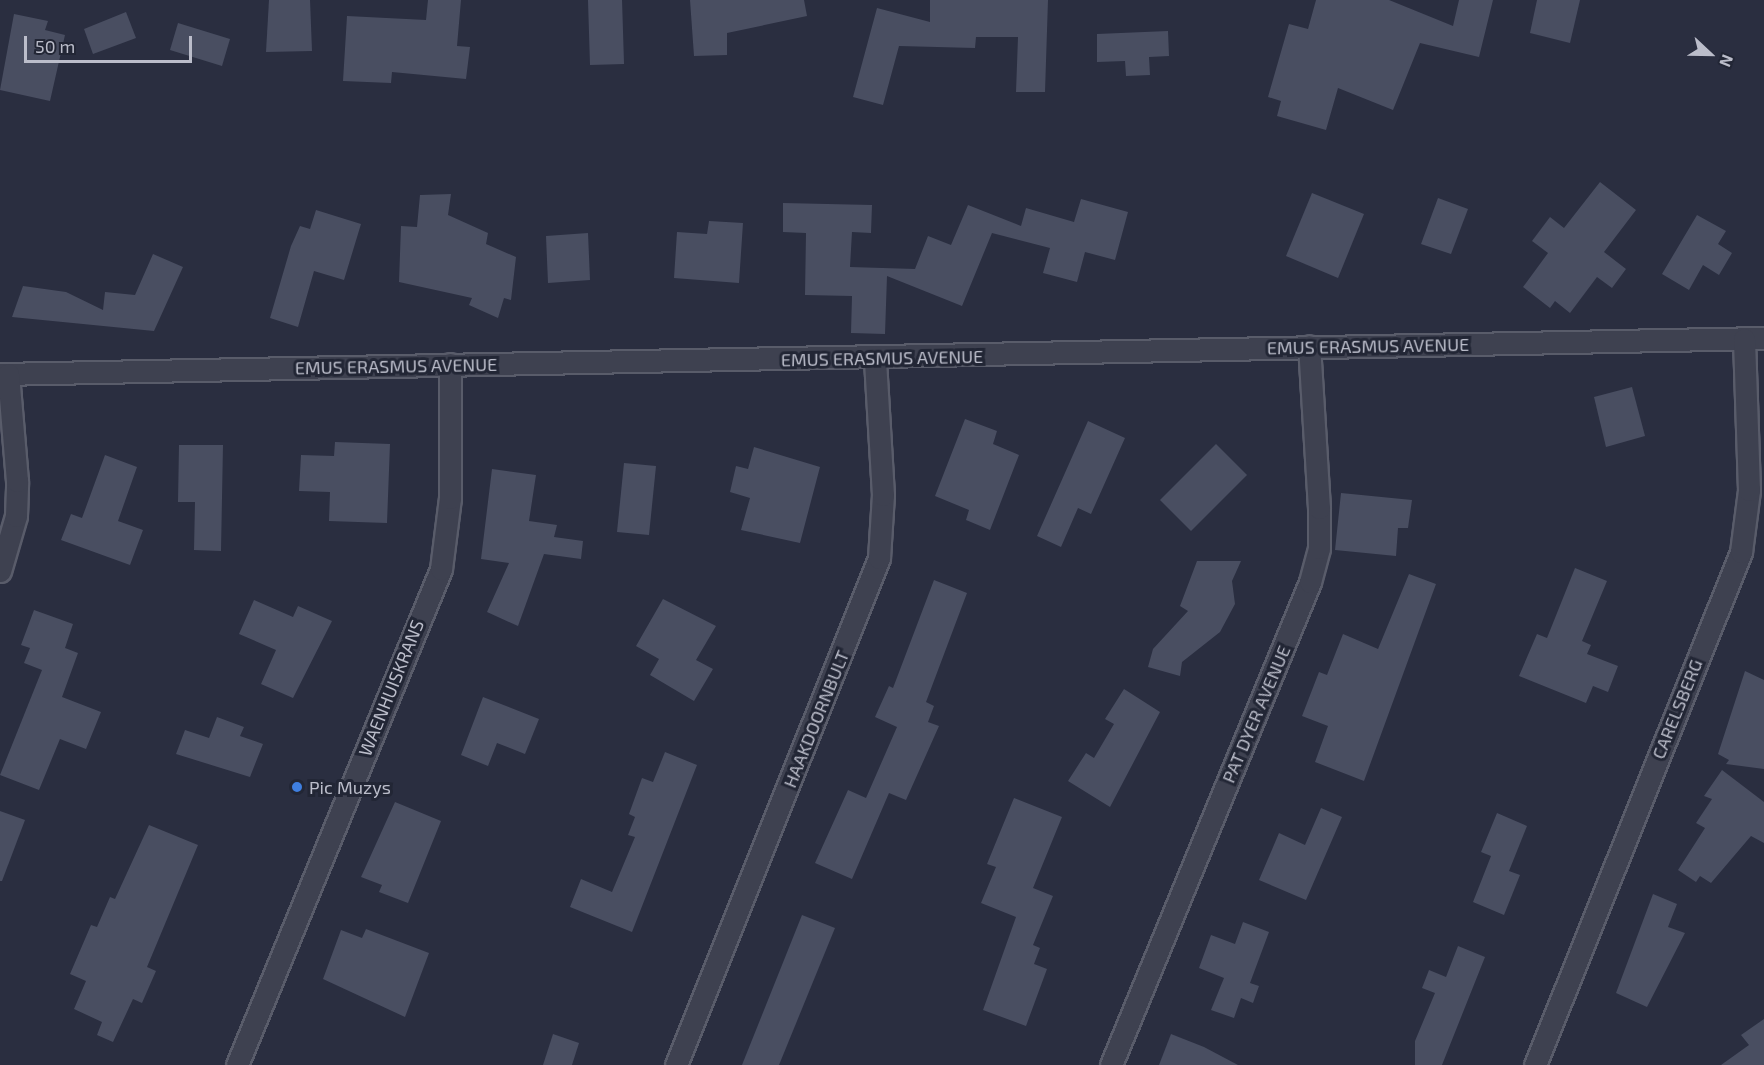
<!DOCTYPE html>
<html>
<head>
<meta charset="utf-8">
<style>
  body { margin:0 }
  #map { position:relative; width:1764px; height:1065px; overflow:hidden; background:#2a2e40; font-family:"Exo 2",sans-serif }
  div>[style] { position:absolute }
  .building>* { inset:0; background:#494e61 }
  .roads { filter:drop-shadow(2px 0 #595c6a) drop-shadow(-2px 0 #595c6a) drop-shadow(0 2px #595c6a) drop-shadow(0 -2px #595c6a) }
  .minor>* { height:21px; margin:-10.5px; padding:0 10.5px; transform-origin:10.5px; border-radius:10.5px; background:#3e4150 }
  .dots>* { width:16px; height:16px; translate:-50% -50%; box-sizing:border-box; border:3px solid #222635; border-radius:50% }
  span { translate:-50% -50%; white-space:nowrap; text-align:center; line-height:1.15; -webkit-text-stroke:6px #222635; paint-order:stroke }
  .street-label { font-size:18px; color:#bbbdca }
  .poi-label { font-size:18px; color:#bbbdca }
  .left { translate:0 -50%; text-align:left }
  .north { position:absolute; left:1680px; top:24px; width:60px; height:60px; -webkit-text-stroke:4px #222635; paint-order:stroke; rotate:112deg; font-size:16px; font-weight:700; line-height:24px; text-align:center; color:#bbbdca }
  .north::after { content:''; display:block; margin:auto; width:21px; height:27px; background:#bbbdca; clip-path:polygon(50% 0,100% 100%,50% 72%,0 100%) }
  .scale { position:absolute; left:24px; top:36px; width:168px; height:27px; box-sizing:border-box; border:3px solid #bbbdca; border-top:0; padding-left:8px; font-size:18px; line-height:21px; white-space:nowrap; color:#bbbdca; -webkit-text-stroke:4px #222635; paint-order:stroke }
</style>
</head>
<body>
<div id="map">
  <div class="building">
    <div style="clip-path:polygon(269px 0,310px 0,312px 51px,266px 52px)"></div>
    <div style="clip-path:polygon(428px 0,461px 0,457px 46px,470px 47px,466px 79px,392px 72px,391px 83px,343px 81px,347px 16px,426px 20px)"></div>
    <div style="clip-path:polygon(588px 0,622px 0,624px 64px,590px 65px)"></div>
    <div style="clip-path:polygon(690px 0,804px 0,807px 16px,727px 33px,727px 55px,694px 56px)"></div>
    <div style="clip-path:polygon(930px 0,1048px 0,1045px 92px,1016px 92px,1018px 37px,976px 37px,975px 48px,899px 46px,883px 105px,853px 97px,877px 8px,930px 22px)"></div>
    <div style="clip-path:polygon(1316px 0,1389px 0,1453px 26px,1459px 0,1493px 0,1479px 57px,1420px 43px,1393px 110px,1338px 88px,1326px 130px,1277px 116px,1281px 101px,1268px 97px,1289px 24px,1308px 29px)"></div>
    <div style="clip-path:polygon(1537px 0,1580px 0,1570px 43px,1530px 33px)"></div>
    <div style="clip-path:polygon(126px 12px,136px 38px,93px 54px,84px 29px)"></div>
    <div style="clip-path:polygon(14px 14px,48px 21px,45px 30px,65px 35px,50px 101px,0 90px)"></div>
    <div style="clip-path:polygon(178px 23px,230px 39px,222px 66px,170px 50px)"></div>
    <div style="clip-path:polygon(1168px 31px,1169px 56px,1149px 57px,1150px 75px,1126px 76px,1125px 61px,1097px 62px,1097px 34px)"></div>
    <div style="clip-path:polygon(1600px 182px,1636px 210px,1604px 252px,1626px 269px,1612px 288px,1597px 277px,1570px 313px,1555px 301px,1550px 308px,1523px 287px,1548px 253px,1532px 241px,1550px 217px,1564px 228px)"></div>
    <div style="clip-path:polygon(1312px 193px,1364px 214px,1338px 278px,1286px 256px)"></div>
    <div style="clip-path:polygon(451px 194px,448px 215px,488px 233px,486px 244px,516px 257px,511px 300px,504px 298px,498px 318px,469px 305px,472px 298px,399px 282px,401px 226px,417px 227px,420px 195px)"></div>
    <div style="clip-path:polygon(1438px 198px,1468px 209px,1451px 254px,1421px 244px)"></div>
    <div style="clip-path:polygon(1081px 199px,1128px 212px,1115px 260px,1085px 252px,1077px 282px,1043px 273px,1050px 248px,992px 233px,962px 306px,887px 276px,885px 334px,851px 333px,852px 296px,805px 295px,806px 233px,783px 232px,783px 203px,872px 205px,871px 233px,852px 232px,850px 267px,915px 269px,928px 236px,951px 245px,968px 205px,1021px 226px,1026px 208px,1074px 222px)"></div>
    <div style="clip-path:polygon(316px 210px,361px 224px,344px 280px,314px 271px,298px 327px,270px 318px,291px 246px,300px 226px,310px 229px)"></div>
    <div style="clip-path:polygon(1697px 215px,1726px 231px,1718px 244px,1732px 253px,1719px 275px,1703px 265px,1689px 290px,1662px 274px)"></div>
    <div style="clip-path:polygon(709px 221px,743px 223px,739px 283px,674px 278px,677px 232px,707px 234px)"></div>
    <div style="clip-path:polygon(588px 233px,590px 280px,548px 283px,546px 236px)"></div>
    <div style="clip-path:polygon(153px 254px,183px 267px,154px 331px,12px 317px,23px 286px,66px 292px,103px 310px,105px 292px,135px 295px)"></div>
    <div style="clip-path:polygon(1632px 387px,1645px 436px,1606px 447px,1594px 397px)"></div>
    <div style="clip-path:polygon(965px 419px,997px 431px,993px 444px,1019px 455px,990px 530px,966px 520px,969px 510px,935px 496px)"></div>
    <div style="clip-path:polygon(1088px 421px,1125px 438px,1091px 514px,1078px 508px,1061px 547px,1037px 536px)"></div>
    <div style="clip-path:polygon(335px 442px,390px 444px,387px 523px,329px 521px,330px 492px,299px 491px,301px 455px,334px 456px)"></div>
    <div style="clip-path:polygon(1216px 444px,1247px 475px,1191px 531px,1160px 500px)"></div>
    <div style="clip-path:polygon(179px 445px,223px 445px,221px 551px,194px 550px,195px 502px,178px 502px)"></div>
    <div style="clip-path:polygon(754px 447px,820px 467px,800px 543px,741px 530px,750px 498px,730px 492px,736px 466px,748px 469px)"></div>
    <div style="clip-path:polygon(105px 455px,137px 467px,118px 521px,143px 530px,130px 565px,61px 540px,71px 514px,82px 518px)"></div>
    <div style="clip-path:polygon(624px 463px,656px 466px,649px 535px,617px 532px)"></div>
    <div style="clip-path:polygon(492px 469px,536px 475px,529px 521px,557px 525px,554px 537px,583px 541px,581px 559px,544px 554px,518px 626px,487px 612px,509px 563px,481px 559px)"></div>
    <div style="clip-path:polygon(1341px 493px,1412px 500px,1408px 528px,1398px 528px,1396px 556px,1335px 550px)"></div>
    <div style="clip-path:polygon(1197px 561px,1241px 561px,1232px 581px,1235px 604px,1220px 632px,1182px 662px,1180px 676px,1148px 667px,1153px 649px,1188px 611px,1180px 606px)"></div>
    <div style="clip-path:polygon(1575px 568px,1607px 581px,1582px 641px,1591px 645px,1587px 654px,1618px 666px,1608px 692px,1593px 686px,1586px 703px,1519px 676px,1537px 634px,1547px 638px)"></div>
    <div style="clip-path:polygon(1409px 574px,1436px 584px,1364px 781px,1315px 762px,1328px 726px,1302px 716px,1319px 672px,1327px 675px,1343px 634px,1378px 649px)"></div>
    <div style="clip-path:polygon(934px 580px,967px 593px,926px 702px,934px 706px,928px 722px,939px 726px,906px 800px,889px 793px,852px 879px,815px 863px,848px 790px,866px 798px,897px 727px,875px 717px,889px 686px,893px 688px)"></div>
    <div style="clip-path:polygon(663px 599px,716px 626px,696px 660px,713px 669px,694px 701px,650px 675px,659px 659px,636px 646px)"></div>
    <div style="clip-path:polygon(254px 600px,293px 617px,298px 606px,332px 621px,293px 698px,261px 684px,276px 650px,239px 634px)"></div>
    <div style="clip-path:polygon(34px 610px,73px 624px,65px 648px,78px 653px,62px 697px,101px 712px,86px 749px,60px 739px,39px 790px,0 775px,42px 670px,24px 663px,30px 648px,21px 645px)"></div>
    <div style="clip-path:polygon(1745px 671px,1764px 680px,1764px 769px,1726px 764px,1729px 760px,1718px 754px)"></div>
    <div style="clip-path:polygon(1124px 689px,1160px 712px,1110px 807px,1068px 781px,1086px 753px,1094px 758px,1114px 724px,1105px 719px)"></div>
    <div style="clip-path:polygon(483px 697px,539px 719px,525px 754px,497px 743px,488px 766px,461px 755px)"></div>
    <div style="clip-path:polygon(217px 717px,244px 727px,240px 736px,263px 744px,250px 777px,176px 754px,185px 730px,209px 738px)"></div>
    <div style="clip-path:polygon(665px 752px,697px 765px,632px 932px,570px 907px,581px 879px,612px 892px,635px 837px,628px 835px,635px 817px,629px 814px,642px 778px,653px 782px)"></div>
    <div style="clip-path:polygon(1722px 770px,1764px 802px,1764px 843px,1751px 836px,1711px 883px,1700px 876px,1696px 882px,1678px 870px,1705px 828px,1696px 823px,1712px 799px,1704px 796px)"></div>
    <div style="clip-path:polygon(1014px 798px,1062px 817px,1033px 888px,1053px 896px,1033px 945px,1040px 948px,1034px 964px,1047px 969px,1026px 1026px,983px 1010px,1016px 917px,981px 903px,996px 867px,987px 864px)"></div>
    <div style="clip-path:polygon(395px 802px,441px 821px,408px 903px,379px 892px,382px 885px,361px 877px)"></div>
    <div style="clip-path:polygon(1321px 808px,1342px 817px,1306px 900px,1259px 880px,1279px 833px,1305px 845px)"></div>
    <div style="clip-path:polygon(0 811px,25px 820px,2px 881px,0 881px)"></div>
    <div style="clip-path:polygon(1497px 813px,1527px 826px,1509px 871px,1520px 875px,1504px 915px,1473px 902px,1491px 856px,1481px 852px)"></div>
    <div style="clip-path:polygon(149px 825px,198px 845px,147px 967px,156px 971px,142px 1003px,133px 999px,113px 1042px,97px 1035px,102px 1022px,74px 1009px,86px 981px,70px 974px,91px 925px,97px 927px,110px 897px,115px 899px)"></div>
    <div style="clip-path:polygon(1653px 894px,1677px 904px,1668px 927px,1685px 933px,1647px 1007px,1616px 993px)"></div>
    <div style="clip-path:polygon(802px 915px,835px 928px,779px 1065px,742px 1065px)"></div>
    <div style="clip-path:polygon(1243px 922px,1269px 932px,1250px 983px,1259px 986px,1253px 1003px,1241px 998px,1234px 1018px,1211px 1010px,1224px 978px,1199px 968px,1211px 935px,1235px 944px)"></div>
    <div style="clip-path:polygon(366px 929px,429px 953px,405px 1017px,323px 979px,341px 930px,362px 938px)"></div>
    <div style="clip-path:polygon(1458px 946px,1485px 957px,1442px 1065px,1415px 1065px,1415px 1041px,1435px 993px,1422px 988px,1429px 970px,1446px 977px)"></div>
    <div style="clip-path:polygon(1764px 1019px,1764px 1065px,1721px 1065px,1749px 1045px,1741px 1035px)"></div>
    <div style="clip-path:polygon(553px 1034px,579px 1043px,572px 1065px,543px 1065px)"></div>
    <div style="clip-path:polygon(1171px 1034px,1204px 1047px,1238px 1065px,1159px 1065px)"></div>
  </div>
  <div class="roads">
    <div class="minor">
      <div style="left:0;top:374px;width:1764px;rotate:-1.17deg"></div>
      <div style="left:0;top:571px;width:57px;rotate:-73.8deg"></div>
      <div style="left:16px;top:516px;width:35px;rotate:-88deg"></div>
      <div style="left:17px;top:481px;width:107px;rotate:-94.8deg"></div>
      <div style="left:237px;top:1065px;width:536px;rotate:-67.64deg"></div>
      <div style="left:441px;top:569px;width:72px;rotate:-82.8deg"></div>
      <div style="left:450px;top:498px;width:134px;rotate:-90deg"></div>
      <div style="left:676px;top:1065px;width:546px;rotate:-68.18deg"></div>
      <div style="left:879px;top:558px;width:63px;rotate:-86.4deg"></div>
      <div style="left:883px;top:495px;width:136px;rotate:-93.4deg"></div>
      <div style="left:1111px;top:1065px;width:522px;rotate:-67.61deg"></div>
      <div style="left:1310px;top:582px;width:35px;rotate:-75deg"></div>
      <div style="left:1319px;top:548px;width:40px;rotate:-90deg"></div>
      <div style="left:1319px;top:508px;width:162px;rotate:-93.5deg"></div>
      <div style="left:1535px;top:1065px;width:553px;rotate:-68.12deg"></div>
      <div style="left:1741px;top:552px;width:63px;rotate:-82.6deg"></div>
      <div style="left:1749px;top:490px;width:151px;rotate:-91.9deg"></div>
    </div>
  </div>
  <div class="dots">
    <div style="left:297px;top:787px;background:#3f7fe0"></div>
  </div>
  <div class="street-label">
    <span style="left:1368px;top:346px;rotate:-1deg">EMUS ERASMUS AVENUE</span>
    <span style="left:882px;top:358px;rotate:-1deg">EMUS ERASMUS AVENUE</span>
    <span style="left:396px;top:366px;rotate:-1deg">EMUS ERASMUS AVENUE</span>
    <span style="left:391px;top:688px;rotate:-68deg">WAENHUISKRANS</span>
    <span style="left:1677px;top:709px;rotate:-68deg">CARELSBERG</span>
    <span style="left:1256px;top:714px;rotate:-67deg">PAT DYER AVENUE</span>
    <span style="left:816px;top:719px;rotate:-68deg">HAAKDOORNBULT</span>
  </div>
  <div class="poi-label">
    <span class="left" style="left:309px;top:787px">Pic Muzys</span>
  </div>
  <div class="north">N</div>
  <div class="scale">50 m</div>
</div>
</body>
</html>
